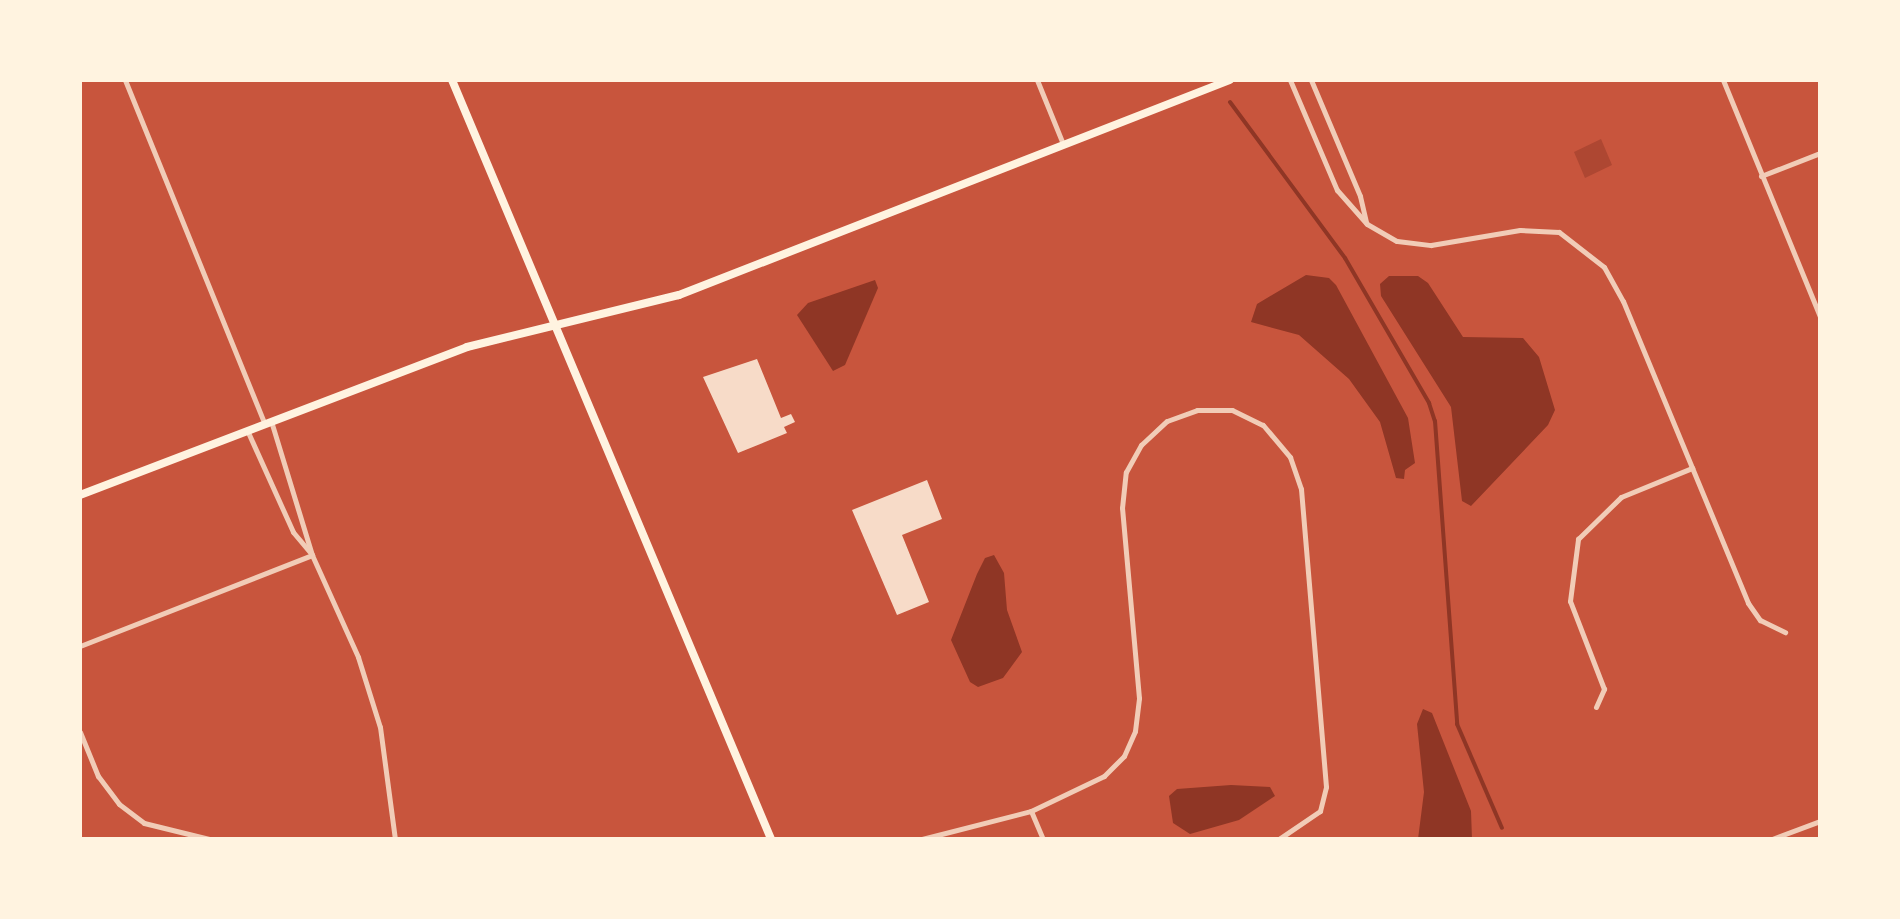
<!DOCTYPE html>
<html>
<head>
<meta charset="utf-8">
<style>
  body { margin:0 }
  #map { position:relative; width:1900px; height:919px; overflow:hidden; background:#c8553d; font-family:Figtree,sans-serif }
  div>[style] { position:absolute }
  .green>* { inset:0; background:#ae4732 }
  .water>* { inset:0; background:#8f3625 }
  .stream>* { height:4px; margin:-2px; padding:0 2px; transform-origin:2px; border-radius:2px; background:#8f3625 }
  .building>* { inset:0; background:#f7dbc8 }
  .minor>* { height:5px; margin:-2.5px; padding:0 2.5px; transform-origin:2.5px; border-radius:2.5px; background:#f1ccb7 }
  .secondary>* { height:8px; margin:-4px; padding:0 4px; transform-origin:4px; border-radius:4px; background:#fff3e0 }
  span { translate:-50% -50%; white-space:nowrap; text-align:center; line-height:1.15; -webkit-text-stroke:6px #fff3e0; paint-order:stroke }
  .frame { position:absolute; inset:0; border:82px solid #fff3e0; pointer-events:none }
</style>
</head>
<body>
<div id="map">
  <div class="green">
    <div style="clip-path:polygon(1601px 139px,1612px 165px,1585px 178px,1574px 152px)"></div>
  </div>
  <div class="water">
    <div style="clip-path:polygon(1306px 275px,1329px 278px,1336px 285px,1408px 418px,1415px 463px,1405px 470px,1404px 479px,1396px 478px,1380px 422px,1349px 379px,1299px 335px,1251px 322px,1257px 304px)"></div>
    <div style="clip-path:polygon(1389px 276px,1418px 276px,1428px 283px,1463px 337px,1523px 338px,1539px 357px,1555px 410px,1548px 425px,1471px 506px,1462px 501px,1451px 407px,1381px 296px,1380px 284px)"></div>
    <div style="clip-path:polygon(875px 280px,878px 288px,845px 365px,833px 371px,797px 315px,808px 303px)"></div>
    <div style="clip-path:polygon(994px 555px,1004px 573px,1007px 610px,1022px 652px,1003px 678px,978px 687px,970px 682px,951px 640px,977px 574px,985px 558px)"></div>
    <div style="clip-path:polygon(1423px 709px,1432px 713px,1471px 811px,1472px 839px,1418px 839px,1424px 792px,1417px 724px)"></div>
    <div style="clip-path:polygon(1231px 785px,1270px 787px,1275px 796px,1239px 820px,1190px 834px,1173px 823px,1169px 796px,1177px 789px)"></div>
  </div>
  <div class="stream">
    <div style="left:1230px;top:102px;width:194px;rotate:53.6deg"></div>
    <div style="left:1345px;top:258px;width:168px;rotate:59.9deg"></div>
    <div style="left:1429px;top:403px;width:19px;rotate:72deg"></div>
    <div style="left:1435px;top:421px;width:304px;rotate:85.8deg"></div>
    <div style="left:1457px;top:724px;width:113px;rotate:66.6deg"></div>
  </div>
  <div class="building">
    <div style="clip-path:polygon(757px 359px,781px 418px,791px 414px,795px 422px,784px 427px,787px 433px,738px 453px,703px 377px)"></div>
    <div style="clip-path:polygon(927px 480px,942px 519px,902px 535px,929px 602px,897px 615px,852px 510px)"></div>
  </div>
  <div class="minor">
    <div style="left:125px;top:80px;width:370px;rotate:67.9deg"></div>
    <div style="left:1037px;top:80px;width:69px;rotate:67.9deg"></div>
    <div style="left:1290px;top:80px;width:120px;rotate:66.9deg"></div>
    <div style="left:1337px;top:190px;width:45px;rotate:48.6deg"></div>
    <div style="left:1367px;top:224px;width:34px;rotate:30deg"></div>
    <div style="left:1397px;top:241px;width:34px;rotate:7deg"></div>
    <div style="left:1431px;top:245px;width:90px;rotate:-9.6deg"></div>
    <div style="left:1520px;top:230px;width:39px;rotate:3deg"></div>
    <div style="left:1559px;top:232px;width:57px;rotate:37.9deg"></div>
    <div style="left:1604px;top:267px;width:39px;rotate:61deg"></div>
    <div style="left:1623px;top:301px;width:327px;rotate:67.5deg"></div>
    <div style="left:1748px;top:603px;width:21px;rotate:55deg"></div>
    <div style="left:1760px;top:620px;width:28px;rotate:26deg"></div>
    <div style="left:1311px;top:80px;width:126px;rotate:67.1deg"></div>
    <div style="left:1360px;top:196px;width:28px;rotate:77deg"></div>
    <div style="left:1723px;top:80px;width:255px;rotate:67.7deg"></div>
    <div style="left:1761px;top:176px;width:63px;rotate:-21.3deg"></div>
    <div style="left:247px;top:430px;width:112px;rotate:65.7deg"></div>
    <div style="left:293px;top:532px;width:30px;rotate:50deg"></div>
    <div style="left:312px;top:555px;width:140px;rotate:-107deg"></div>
    <div style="left:80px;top:646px;width:249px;rotate:-21.4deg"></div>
    <div style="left:312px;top:555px;width:112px;rotate:65.7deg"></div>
    <div style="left:358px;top:657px;width:73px;rotate:72.6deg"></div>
    <div style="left:380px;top:727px;width:113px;rotate:82.4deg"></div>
    <div style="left:1596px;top:707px;width:20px;rotate:-66deg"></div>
    <div style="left:1604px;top:689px;width:94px;rotate:-111.1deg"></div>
    <div style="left:1570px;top:601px;width:63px;rotate:-82.6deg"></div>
    <div style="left:1578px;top:539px;width:60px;rotate:-44.3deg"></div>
    <div style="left:1621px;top:497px;width:77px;rotate:-22.2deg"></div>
    <div style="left:80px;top:732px;width:48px;rotate:67.8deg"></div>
    <div style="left:98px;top:776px;width:35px;rotate:53deg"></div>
    <div style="left:119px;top:804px;width:31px;rotate:37deg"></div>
    <div style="left:144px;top:823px;width:67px;rotate:13.8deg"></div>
    <div style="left:1031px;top:811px;width:30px;rotate:67deg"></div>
    <div style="left:922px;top:839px;width:113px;rotate:-14.4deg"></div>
    <div style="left:1031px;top:811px;width:81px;rotate:-25.6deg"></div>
    <div style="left:1104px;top:776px;width:28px;rotate:-45deg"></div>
    <div style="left:1124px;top:756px;width:27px;rotate:-66deg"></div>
    <div style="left:1135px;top:731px;width:33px;rotate:-83deg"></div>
    <div style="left:1139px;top:698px;width:191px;rotate:-95.1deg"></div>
    <div style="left:1122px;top:508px;width:36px;rotate:-84deg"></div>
    <div style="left:1126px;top:472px;width:31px;rotate:-61deg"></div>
    <div style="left:1141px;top:445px;width:35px;rotate:-43deg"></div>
    <div style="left:1167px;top:421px;width:32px;rotate:-20deg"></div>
    <div style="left:1197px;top:410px;width:35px"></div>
    <div style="left:1232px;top:410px;width:34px;rotate:26deg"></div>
    <div style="left:1263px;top:425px;width:42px;rotate:49.8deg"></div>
    <div style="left:1290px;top:457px;width:34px;rotate:71deg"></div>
    <div style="left:1301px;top:489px;width:299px;rotate:85.2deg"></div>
    <div style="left:1326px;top:787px;width:25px;rotate:104deg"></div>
    <div style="left:1320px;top:811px;width:50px;rotate:145.7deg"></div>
    <div style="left:1772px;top:839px;width:51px;rotate:-20.6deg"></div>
  </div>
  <div class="secondary">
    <div style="left:452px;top:80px;width:823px;rotate:67.2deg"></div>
    <div style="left:80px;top:495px;width:414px;rotate:-20.9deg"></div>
    <div style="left:467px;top:347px;width:218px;rotate:-13.8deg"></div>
    <div style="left:679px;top:295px;width:591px;rotate:-21.32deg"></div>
  </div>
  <div class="frame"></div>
</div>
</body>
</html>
